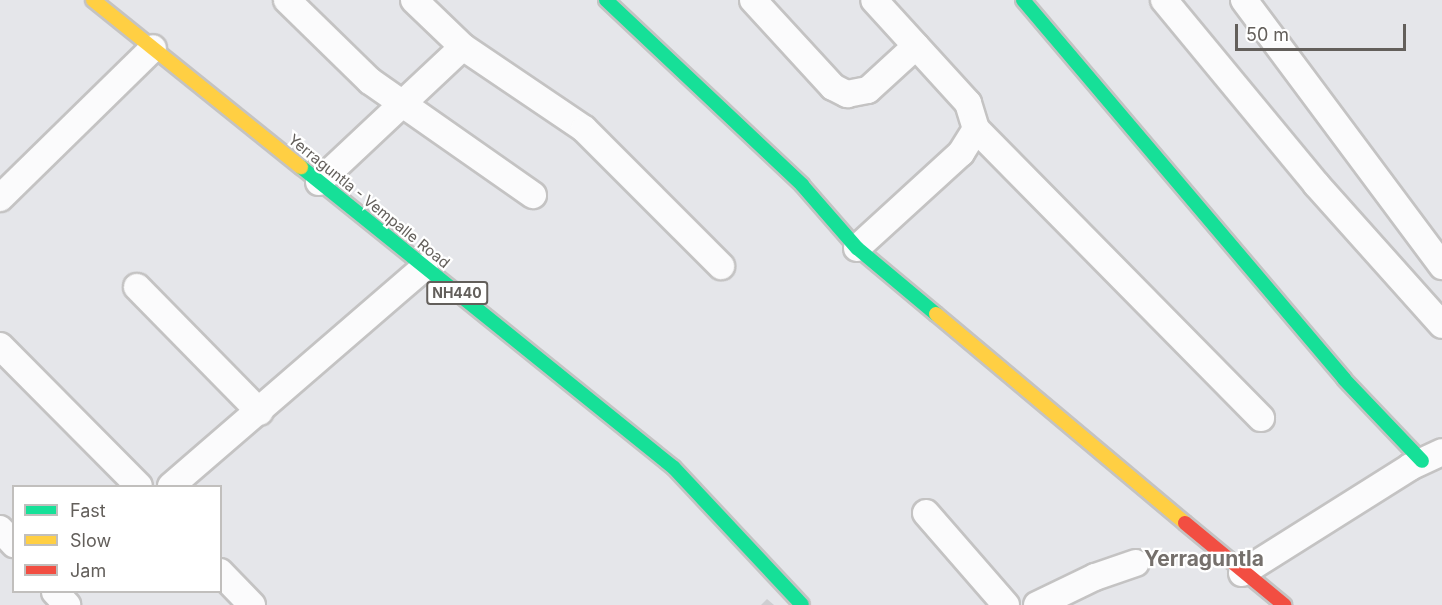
<!DOCTYPE html>
<html>
<head>
<meta charset="utf-8">
<style>
  body { margin:0 }
  #map { position:relative; width:1442px; height:605px; overflow:hidden; background:#e5e6ea; font-family:Inter,sans-serif }
  div>[style] { position:absolute }
  .building>* { inset:0; background:#ceced1 }
  .roads { filter:drop-shadow(2px 0 #c4c3c3) drop-shadow(-2px 0 #c4c3c3) drop-shadow(0 2px #c4c3c3) drop-shadow(0 -2px #c4c3c3) }
  .street>* { height:26px; margin:-13px; padding:0 13px; transform-origin:13px; border-radius:13px; background:#fbfbfc }
  .fast>* { height:14px; margin:-7px; padding:0 7px; transform-origin:7px; border-radius:7px; background:#16e098 }
  .slow>* { height:14px; margin:-7px; padding:0 7px; transform-origin:7px; border-radius:7px; background:#ffcf43 }
  .jam>* { height:14px; margin:-7px; padding:0 7px; transform-origin:7px; border-radius:7px; background:#f24e42 }
  span { translate:-50% -50%; white-space:nowrap; text-align:center; line-height:1.15; -webkit-text-stroke:4.5px #fff; paint-order:stroke }
  .shield-label span { padding:2px 4px; background:#fff; border:2px solid; border-radius:4px; -webkit-text-stroke-width:0 }
  .shield-label { font-size:14px; color:#635f5b; font-weight:700 }
  .street-label { font-size:15px; color:#635f5b }
  .district-label { font-size:21px; color:#75706c; font-weight:700 }
  .legend { position:absolute; left:12px; top:485px; width:210px; height:108px; box-sizing:border-box; background:#fff; border:2px solid #c1bfbd; margin:0; padding:8px 10px; list-style:none; font-size:18px; color:#635f5b }
  .legend li { display:flex; align-items:center; gap:12px; height:30px }
  .legend b { width:30px; border:2px solid #c1bfbd }
  .scale { position:absolute; left:1235px; top:24px; width:171px; height:27px; box-sizing:border-box; border:3px solid #635f5b; border-top:0; padding-left:8px; font-size:18px; line-height:21px; white-space:nowrap; color:#635f5b; -webkit-text-stroke:4px #fff; paint-order:stroke }
</style>
</head>
<body>
<div id="map">
  <div class="building">
    <div style="clip-path:polygon(767px 599px,774px 605px,761px 605px)"></div>
  </div>
  <div class="roads">
    <div class="street">
      <div style="left:287px;top:0;width:116px;rotate:44.3deg"></div>
      <div style="left:370px;top:81px;width:199px;rotate:35deg"></div>
      <div style="left:414px;top:0;width:68px;rotate:43.8deg"></div>
      <div style="left:463px;top:47px;width:146px;rotate:34.1deg"></div>
      <div style="left:584px;top:129px;width:194px;rotate:45deg"></div>
      <div style="left:753px;top:0;width:118px;rotate:47.4deg"></div>
      <div style="left:833px;top:87px;width:16px;rotate:27deg"></div>
      <div style="left:847px;top:94px;width:21px;rotate:-11deg"></div>
      <div style="left:868px;top:90px;width:65px;rotate:-42.5deg"></div>
      <div style="left:1164px;top:0;width:239px;rotate:50.4deg"></div>
      <div style="left:1316px;top:184px;width:189px;rotate:48.2deg"></div>
      <div style="left:1244px;top:0;width:332px;rotate:53.3deg"></div>
      <div style="left:976px;top:129px;width:406px;rotate:45.4deg"></div>
      <div style="left:319px;top:182px;width:197px;rotate:-43.2deg"></div>
      <div style="left:0;top:198px;width:214px;rotate:-44.4deg"></div>
      <div style="left:857px;top:248px;width:141px;rotate:-42.4deg"></div>
      <div style="left:961px;top:153px;width:28px;rotate:-58deg"></div>
      <div style="left:976px;top:129px;width:27px;rotate:-107deg"></div>
      <div style="left:968px;top:103px;width:139px;rotate:-132.4deg"></div>
      <div style="left:137px;top:287px;width:175px;rotate:45.5deg"></div>
      <div style="left:0;top:346px;width:197px;rotate:45.2deg"></div>
      <div style="left:171px;top:486px;width:335px;rotate:-40.8deg"></div>
      <div style="left:926px;top:513px;width:122px;rotate:49deg"></div>
      <div style="left:0;top:529px;width:21px;rotate:47deg"></div>
      <div style="left:220px;top:572px;width:46px;rotate:45.9deg"></div>
      <div style="left:1242px;top:573px;width:199px;rotate:-32.2deg"></div>
      <div style="left:1410px;top:467px;width:35px;rotate:-25deg"></div>
      <div style="left:55px;top:592px;width:18px;rotate:47deg"></div>
      <div style="left:1037px;top:605px;width:64px;rotate:-25.8deg"></div>
      <div style="left:1095px;top:577px;width:43px;rotate:-18.9deg"></div>
    </div>
    <div class="fast">
      <div style="left:606px;top:0;width:270px;rotate:43.3deg"></div>
      <div style="left:802px;top:185px;width:84px;rotate:48.9deg"></div>
      <div style="left:857px;top:248px;width:103px;rotate:39.9deg"></div>
      <div style="left:1023px;top:0;width:497px;rotate:49.7deg"></div>
      <div style="left:1344px;top:379px;width:113px;rotate:46.4deg"></div>
      <div style="left:301px;top:167px;width:479px;rotate:38.9deg"></div>
      <div style="left:674px;top:468px;width:187px;rotate:46.9deg"></div>
    </div>
    <div class="slow">
      <div style="left:93px;top:0;width:267px;rotate:38.8deg"></div>
      <div style="left:936px;top:314px;width:325px;rotate:40deg"></div>
    </div>
    <div class="jam">
      <div style="left:1185px;top:523px;width:129px;rotate:39.6deg"></div>
    </div>
  </div>
  <div class="shield-label">
    <span style="left:457px;top:293px">NH440</span>
  </div>
  <div class="street-label">
    <span style="left:369px;top:201px;rotate:39deg">Yerraguntla - Vempalle Road</span>
  </div>
  <div class="district-label">
    <span style="left:1204px;top:559px">Yerraguntla</span>
  </div>
  <ul class="legend">
  <li><b style="height:8px;background:#16e098"></b>Fast</li>
  <li><b style="height:8px;background:#ffcf43"></b>Slow</li>
  <li><b style="height:8px;background:#f24e42"></b>Jam</li>
  </ul>
  <div class="scale">50 m</div>
</div>
</body>
</html>
